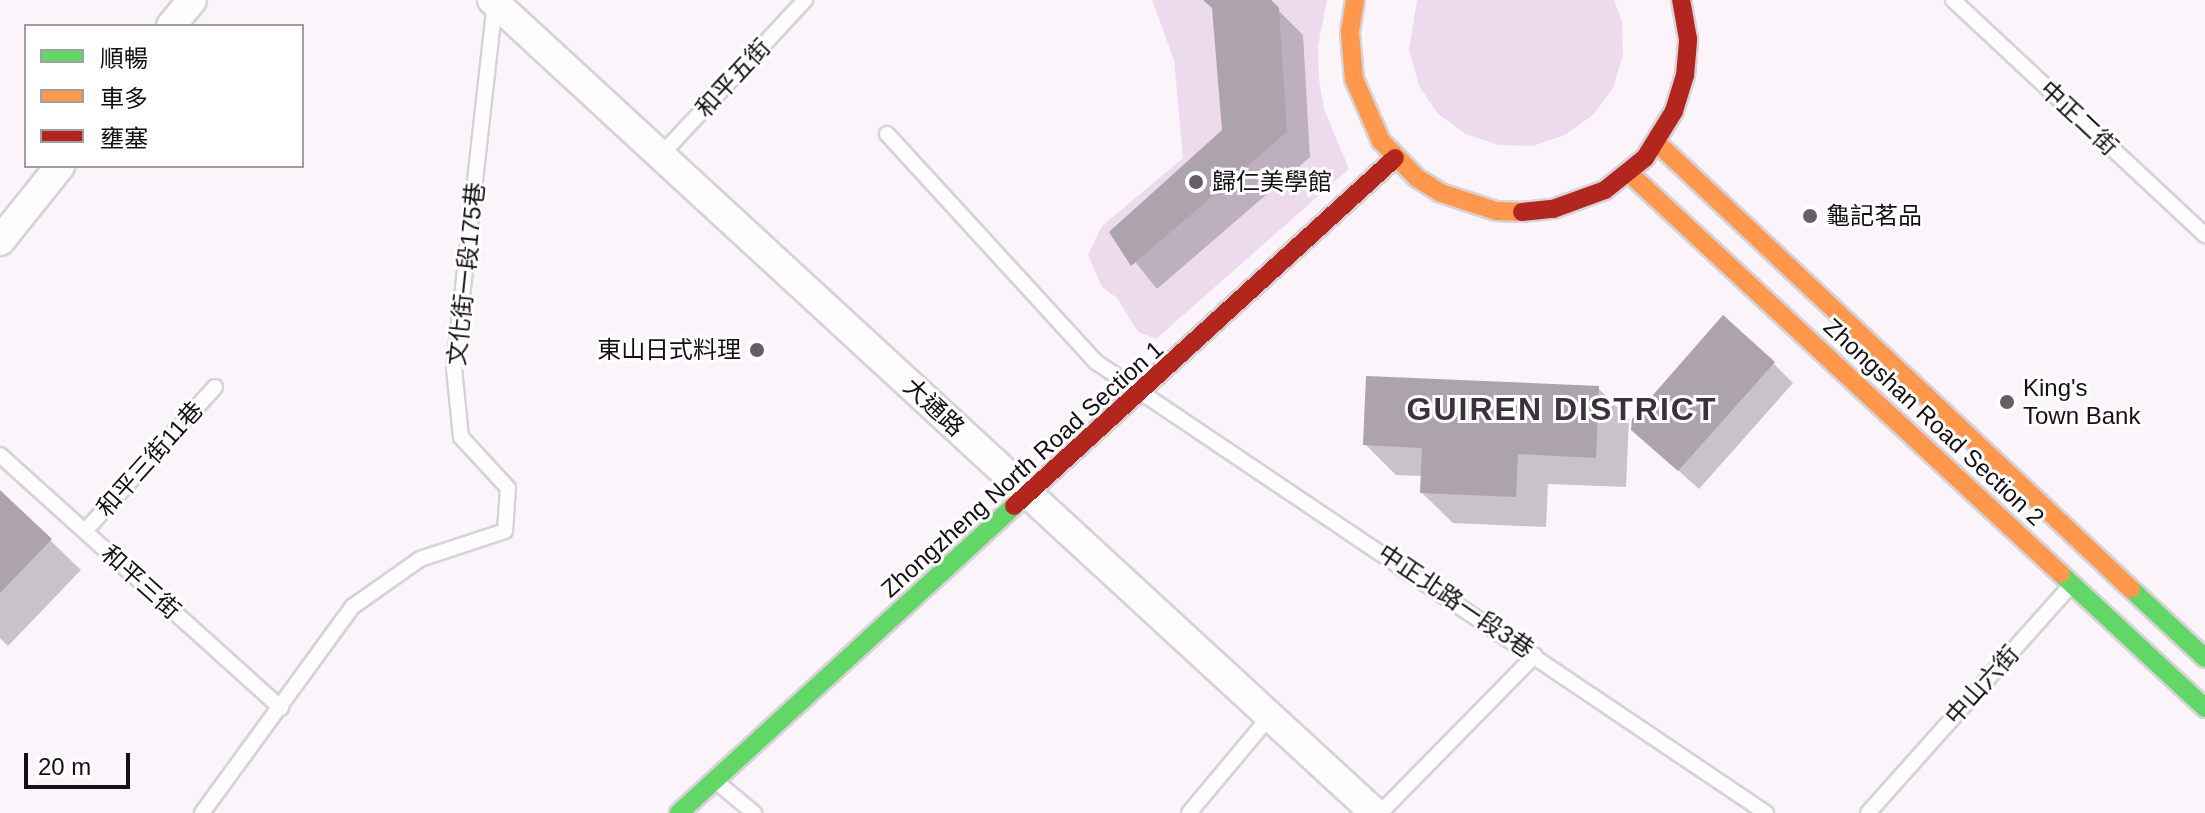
<!DOCTYPE html>
<html>
<head>
<meta charset="utf-8">
<style>
  body { margin:0 }
  #map { position:relative; width:2205px; height:813px; overflow:hidden; background:#fbf4fb; font-family:Arial,"Noto Sans TC",sans-serif }
  div>[style] { position:absolute }
  .green>* { inset:0; background:#eddbed }
  .shadow>* { inset:0; background:#0003 }
  .building>* { inset:0; background:#aca3ac }
  .roads { filter:drop-shadow(2px 0 #d7d2d7) drop-shadow(-2px 0 #d7d2d7) drop-shadow(0 2px #d7d2d7) drop-shadow(0 -2px #d7d2d7) }
  .lane>* { height:14px; margin:-7px; padding:0 7px; transform-origin:7px; border-radius:7px; background:#fefdfe }
  .street>* { height:28px; margin:-14px; padding:0 14px; transform-origin:14px; border-radius:14px; background:#fefdfe }
  .fast>* { height:18px; margin:-9px; padding:0 9px; transform-origin:9px; border-radius:9px; background:#63d668 }
  .slow>* { height:18px; margin:-9px; padding:0 9px; transform-origin:9px; border-radius:9px; background:#ff974d }
  .jam>* { height:18px; margin:-9px; padding:0 9px; transform-origin:9px; border-radius:9px; background:#b3261e }
  .dots>* { width:22px; height:22px; translate:-50% -50%; box-sizing:border-box; border:4px solid #fff; border-radius:50% }
  span { translate:-50% -50%; white-space:nowrap; text-align:center; line-height:1.15; -webkit-text-stroke:6px #fff; paint-order:stroke }
  .street-label { font-size:24px; color:#130f13 }
  .poi-label { font-size:24px; color:#130f13 }
  .left { translate:0 -50%; text-align:left }
  .right { translate:-100% -50%; text-align:right }
  .district-label { font-size:32px; color:#3a313a; font-weight:700; letter-spacing:2px }
  .legend { position:absolute; left:24px; top:24px; width:280px; height:144px; box-sizing:border-box; background:#fff; border:2px solid #a19fa1; margin:0; padding:10px 14px; list-style:none; font-size:24px; color:#130f13 }
  .legend li { display:flex; align-items:center; gap:16px; height:40px }
  .legend b { width:40px; border:2px solid #a19fa1 }
  .scale { position:absolute; left:24px; top:753px; width:106px; height:36px; box-sizing:border-box; border:4px solid #130f13; border-top:0; padding-left:10px; font-size:24px; line-height:28px; white-space:nowrap; color:#130f13; -webkit-text-stroke:6px #fff; paint-order:stroke }
</style>
</head>
<body>
<div id="map">
  <div class="green">
    <div style="clip-path:polygon(1152px 0,1327px 0,1318px 46px,1319px 79px,1324px 109px,1349px 169px,1156px 339px,1138px 332px,1117px 298px,1102px 287px,1088px 255px,1102px 226px,1183px 158px,1174px 60px)"></div>
    <div style="clip-path:polygon(1417px 0,1614px 0,1622px 21px,1623px 55px,1613px 88px,1593px 115px,1565px 135px,1533px 146px,1498px 145px,1466px 134px,1438px 114px,1419px 86px,1409px 50px)"></div>
  </div>
  <div class="shadow">
    <div style="clip-path:polygon(1206px 0,1268px 0,1303px 35px,1310px 157px,1157px 289px,1112px 233px,1225px 130px,1214px 7px)"></div>
    <div style="clip-path:polygon(1773px 363px,1793px 383px,1699px 489px,1633px 430px)"></div>
    <div style="clip-path:polygon(1598px 388px,1629px 419px,1626px 487px,1548px 484px,1546px 527px,1453px 523px,1422px 493px,1423px 476px,1396px 475px,1365px 444px)"></div>
    <div style="clip-path:polygon(0 492px,81px 570px,8px 646px,0 638px)"></div>
  </div>
  <div class="building">
    <div style="clip-path:polygon(1203px 0,1271px 0,1279px 8px,1287px 132px,1131px 266px,1109px 232px,1222px 130px,1212px 8px)"></div>
    <div style="clip-path:polygon(1723px 315px,1775px 362px,1678px 471px,1631px 430px,1632px 419px)"></div>
    <div style="clip-path:polygon(1366px 376px,1599px 386px,1596px 458px,1518px 454px,1516px 497px,1420px 493px,1422px 448px,1363px 445px)"></div>
    <div style="clip-path:polygon(0 490px,52px 539px,0 593px)"></div>
  </div>
  <div class="roads">
    <div class="lane">
      <div style="left:1953px;top:0;width:345px;rotate:43deg"></div>
      <div style="left:887px;top:134px;width:309px;rotate:47.5deg"></div>
      <div style="left:1096px;top:362px;width:808px;rotate:33.95deg"></div>
      <div style="left:661px;top:155px;width:212px;rotate:-47.1deg"></div>
      <div style="left:0;top:455px;width:378px;rotate:42deg"></div>
      <div style="left:85px;top:531px;width:194px;rotate:-47.9deg"></div>
      <div style="left:718px;top:783px;width:47px;rotate:39.8deg"></div>
      <div style="left:202px;top:813px;width:255px;rotate:-53.9deg"></div>
      <div style="left:352px;top:607px;width:83px;rotate:-35.2deg"></div>
      <div style="left:420px;top:559px;width:89px;rotate:-18.2deg"></div>
      <div style="left:505px;top:531px;width:43px;rotate:-86deg"></div>
      <div style="left:508px;top:488px;width:69px;rotate:-132.7deg"></div>
      <div style="left:461px;top:437px;width:69px;rotate:-95.8deg"></div>
      <div style="left:454px;top:368px;width:368px;rotate:-83.6deg"></div>
      <div style="left:1189px;top:813px;width:128px;rotate:-50.1deg"></div>
      <div style="left:1380px;top:813px;width:221px;rotate:-45.5deg"></div>
      <div style="left:1868px;top:813px;width:304px;rotate:-48.3deg"></div>
    </div>
    <div class="street">
      <div style="left:492px;top:0;width:1200px;rotate:42.64deg"></div>
      <div style="left:171px;top:26px;width:33px;rotate:-51deg"></div>
      <div style="left:0;top:241px;width:96px;rotate:-51.3deg"></div>
    </div>
    <div class="fast">
      <div style="left:2061px;top:574px;width:197px;rotate:42.9deg"></div>
      <div style="left:2131px;top:589px;width:101px;rotate:43deg"></div>
      <div style="left:679px;top:813px;width:454px;rotate:-42.5deg"></div>
    </div>
    <div class="slow">
      <div style="left:1355px;top:0;width:33px;rotate:99deg"></div>
      <div style="left:1350px;top:33px;width:46px;rotate:85deg"></div>
      <div style="left:1354px;top:79px;width:68px;rotate:66.5deg"></div>
      <div style="left:1381px;top:141px;width:52px;rotate:45.8deg"></div>
      <div style="left:1417px;top:178px;width:28px;rotate:32deg"></div>
      <div style="left:1441px;top:193px;width:58px;rotate:18.1deg"></div>
      <div style="left:1496px;top:211px;width:26px;rotate:2deg"></div>
      <div style="left:1656px;top:142px;width:652px;rotate:43.26deg"></div>
      <div style="left:1629px;top:173px;width:589px;rotate:42.87deg"></div>
    </div>
    <div class="jam">
      <div style="left:1522px;top:212px;width:31px;rotate:-6deg"></div>
      <div style="left:1553px;top:209px;width:55px;rotate:-20.1deg"></div>
      <div style="left:1605px;top:190px;width:51px;rotate:-38.7deg"></div>
      <div style="left:1645px;top:158px;width:55px;rotate:-58.3deg"></div>
      <div style="left:1674px;top:111px;width:37px;rotate:-73deg"></div>
      <div style="left:1685px;top:76px;width:37px;rotate:-85deg"></div>
      <div style="left:1688px;top:39px;width:40px;rotate:-100deg"></div>
      <div style="left:1014px;top:506px;width:516px;rotate:-42.41deg"></div>
    </div>
  </div>
  <div class="dots">
    <div style="left:1196px;top:182px;background:#645f64"></div>
    <div style="left:1810px;top:216px;background:#645f64"></div>
    <div style="left:757px;top:350px;background:#645f64"></div>
    <div style="left:2007px;top:402px;background:#645f64"></div>
  </div>
  <div class="street-label">
    <span style="left:733px;top:78px;rotate:-47deg">和平五街</span>
    <span style="left:2079px;top:118px;rotate:43deg">中正二街</span>
    <span style="left:466px;top:274px;rotate:-84deg">文化街一段175巷</span>
    <span style="left:934px;top:407px;rotate:43deg">大通路</span>
    <span style="left:1934px;top:422px;rotate:43deg">Zhongshan Road Section 2</span>
    <span style="left:150px;top:459px;rotate:-48deg">和平三街11巷</span>
    <span style="left:1022px;top:469px;rotate:-42deg">Zhongzheng North Road Section 1</span>
    <span style="left:141px;top:582px;rotate:42deg">和平三街</span>
    <span style="left:1456px;top:601px;rotate:34deg">中正北路一段3巷</span>
    <span style="left:1982px;top:685px;rotate:-48deg">中山六街</span>
  </div>
  <div class="poi-label">
    <span class="left" style="left:1212px;top:182px">歸仁美學館</span>
    <span class="left" style="left:1826px;top:216px">龜記茗品</span>
    <span class="right" style="left:741px;top:350px">東山日式料理</span>
    <span class="left" style="left:2023px;top:402px">King's<br>Town Bank</span>
  </div>
  <div class="district-label">
    <span style="left:1562px;top:409px">GUIREN DISTRICT</span>
  </div>
  <ul class="legend">
  <li><b style="height:10px;background:#63d668"></b>順暢</li>
  <li><b style="height:10px;background:#ff974d"></b>車多</li>
  <li><b style="height:10px;background:#b3261e"></b>壅塞</li>
  </ul>
  <div class="scale">20 m</div>
</div>
</body>
</html>
